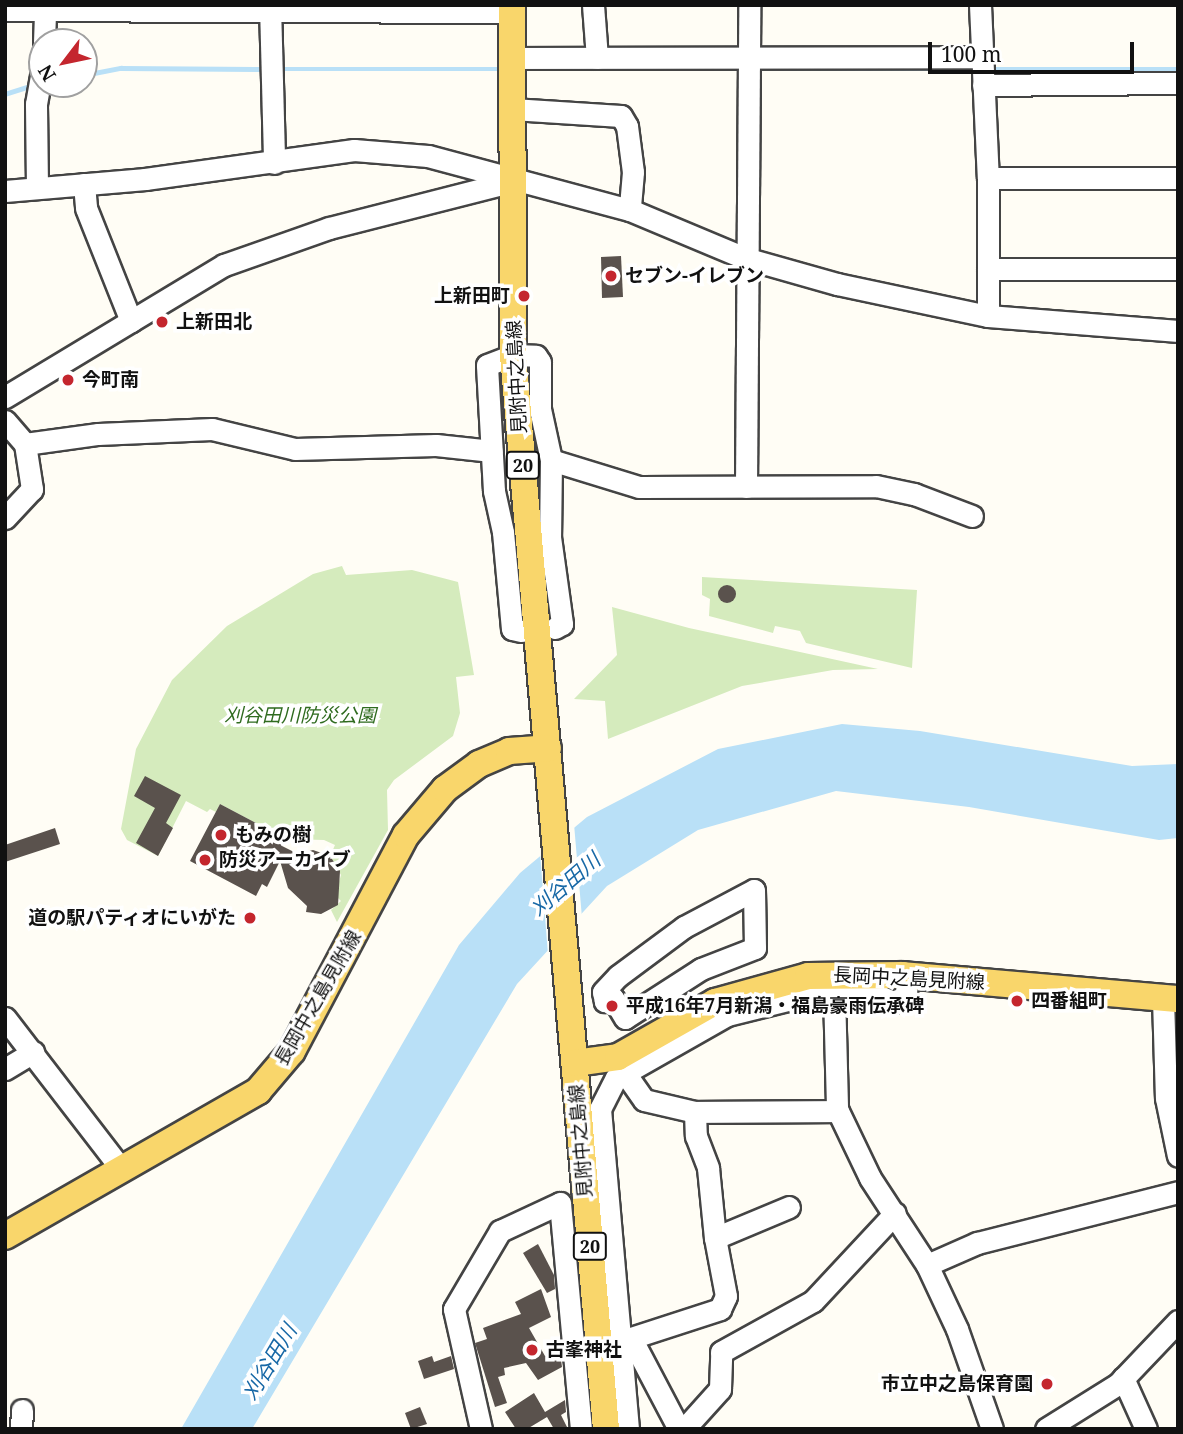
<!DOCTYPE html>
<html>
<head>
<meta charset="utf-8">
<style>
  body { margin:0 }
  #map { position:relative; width:1183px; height:1434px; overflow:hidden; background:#fffdf5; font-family:"Noto Serif","Noto Sans JP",serif }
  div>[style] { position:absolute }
  .green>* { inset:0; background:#d5ebbd }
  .water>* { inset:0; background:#b9e0f7 }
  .pier>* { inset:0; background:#fffdf5 }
  .stream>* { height:4.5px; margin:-2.25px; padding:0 2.25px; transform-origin:2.25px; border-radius:2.25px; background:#b9e0f7 }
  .building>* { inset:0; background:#5a524d }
  .round { border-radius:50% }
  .roads { filter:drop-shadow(2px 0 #444) drop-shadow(-2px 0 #444) drop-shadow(0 2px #444) drop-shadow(0 -2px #444) }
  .minor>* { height:21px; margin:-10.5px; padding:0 10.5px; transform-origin:10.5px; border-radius:10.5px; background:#fff }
  .major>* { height:26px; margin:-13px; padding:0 13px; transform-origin:13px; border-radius:13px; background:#f9d66b }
  .dots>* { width:19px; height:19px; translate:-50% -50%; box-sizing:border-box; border:4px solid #fff; border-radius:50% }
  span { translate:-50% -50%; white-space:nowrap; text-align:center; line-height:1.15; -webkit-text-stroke:7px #fff; paint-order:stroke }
  .shield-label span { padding:2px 5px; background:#fff; border:2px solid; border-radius:5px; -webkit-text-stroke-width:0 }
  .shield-label { font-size:18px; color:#111; font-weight:700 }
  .poi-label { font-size:19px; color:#111; font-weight:700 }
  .left { translate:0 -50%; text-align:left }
  .right { translate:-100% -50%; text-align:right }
  .street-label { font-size:19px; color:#111 }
  .park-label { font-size:19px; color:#2f6b1f; font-style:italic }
  .water-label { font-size:21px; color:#1768a6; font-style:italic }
  .frame { position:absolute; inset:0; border:7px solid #111; pointer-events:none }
  .north { position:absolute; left:28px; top:28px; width:70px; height:70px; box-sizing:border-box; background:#fff; border:2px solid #a0a0a0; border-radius:50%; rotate:238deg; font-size:19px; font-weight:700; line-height:28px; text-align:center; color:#111 }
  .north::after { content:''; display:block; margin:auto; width:24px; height:32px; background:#c4262e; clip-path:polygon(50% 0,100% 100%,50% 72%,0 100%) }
  .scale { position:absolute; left:928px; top:42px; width:206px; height:32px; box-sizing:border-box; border:4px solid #111; border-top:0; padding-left:9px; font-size:21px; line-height:24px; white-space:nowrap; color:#111; -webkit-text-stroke:5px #fff; paint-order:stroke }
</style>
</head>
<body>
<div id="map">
  <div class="green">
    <div style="clip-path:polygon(342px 566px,346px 575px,412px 570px,458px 582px,474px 675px,456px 677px,460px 713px,453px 736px,394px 780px,387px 790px,388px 830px,337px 922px,331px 910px,341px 901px,335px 895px,341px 875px,330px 856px,335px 845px,324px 840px,286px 839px,220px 804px,216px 812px,210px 809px,207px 812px,186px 801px,158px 856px,127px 840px,121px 829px,136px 749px,172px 680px,227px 626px,313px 574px)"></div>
    <div style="clip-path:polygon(702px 577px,917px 590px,912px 668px,806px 643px,800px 631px,775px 626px,773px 633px,709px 616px,710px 599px,702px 595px)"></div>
    <div style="clip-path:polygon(612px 607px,689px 628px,878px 669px,833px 670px,742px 686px,608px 739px,605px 701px,574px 699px,617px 655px)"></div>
  </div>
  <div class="water">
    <div style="clip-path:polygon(842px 724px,920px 731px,1132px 766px,1178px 764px,1178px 838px,1159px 840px,969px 807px,836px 791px,698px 830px,607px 886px,517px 984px,252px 1429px,181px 1429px,459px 945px,520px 873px,587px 817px,718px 749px)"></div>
  </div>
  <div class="pier">
    <div style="clip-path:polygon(574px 824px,582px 918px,548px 955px,540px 852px)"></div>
  </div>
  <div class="stream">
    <div style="left:284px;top:69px;width:215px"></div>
    <div style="left:524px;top:69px;width:213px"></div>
    <div style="left:762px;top:69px;width:207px"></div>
    <div style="left:994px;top:69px;width:184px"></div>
    <div style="left:84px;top:75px;width:38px;rotate:-11deg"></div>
    <div style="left:121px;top:68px;width:139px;rotate:0.4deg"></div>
    <div style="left:5px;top:94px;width:22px;rotate:-18deg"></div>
  </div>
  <div class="building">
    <div style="clip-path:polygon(621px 256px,623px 297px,602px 298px,601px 257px)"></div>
    <div class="round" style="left:718px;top:585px;width:18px;height:18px"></div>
    <div style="clip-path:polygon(145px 776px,181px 795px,166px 823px,173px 828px,158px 856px,136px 843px,155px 808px,134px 796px)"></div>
    <div style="clip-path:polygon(220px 804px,286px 839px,282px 846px,298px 854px,313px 850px,330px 856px,340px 871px,338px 905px,321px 914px,306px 912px,307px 906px,288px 888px,280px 861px,267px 887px,262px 884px,256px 896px,190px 861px)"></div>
    <div style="clip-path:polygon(55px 828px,60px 844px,5px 862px,5px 845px)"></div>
    <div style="clip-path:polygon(538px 1244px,554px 1275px,555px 1289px,547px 1293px,523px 1253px)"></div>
    <div style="clip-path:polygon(541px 1289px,551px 1317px,529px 1328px,545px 1356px,560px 1353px,562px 1367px,538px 1380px,526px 1363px,504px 1368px,505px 1375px,498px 1377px,507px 1403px,495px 1407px,475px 1343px,487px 1339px,483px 1328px,521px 1314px,515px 1302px)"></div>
    <div style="clip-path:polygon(432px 1356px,434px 1362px,451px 1356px,454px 1369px,424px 1379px,418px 1361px)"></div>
    <div style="clip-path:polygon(534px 1393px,545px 1412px,565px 1400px,566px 1412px,561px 1415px,568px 1429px,554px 1429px,547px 1417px,527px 1429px,516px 1429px,505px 1412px)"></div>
    <div style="clip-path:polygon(420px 1407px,427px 1424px,411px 1429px,405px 1413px)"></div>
  </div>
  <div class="roads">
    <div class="minor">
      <div style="left:270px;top:5px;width:158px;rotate:88.5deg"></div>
      <div style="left:593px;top:5px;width:53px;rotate:85.7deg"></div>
      <div style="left:980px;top:5px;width:173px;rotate:87.4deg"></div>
      <div style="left:988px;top:178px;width:138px;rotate:90deg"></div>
      <div style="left:5px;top:10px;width:507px;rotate:0.23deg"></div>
      <div style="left:44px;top:42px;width:37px;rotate:-88deg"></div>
      <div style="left:512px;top:58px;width:468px;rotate:-0.1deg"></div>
      <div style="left:983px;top:85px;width:195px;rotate:-0.6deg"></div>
      <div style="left:512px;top:109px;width:109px;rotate:3.7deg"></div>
      <div style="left:621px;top:116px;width:12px;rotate:59deg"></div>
      <div style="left:627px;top:126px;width:46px;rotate:82.6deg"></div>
      <div style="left:633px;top:172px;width:38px;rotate:95deg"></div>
      <div style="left:988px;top:178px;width:190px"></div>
      <div style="left:84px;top:184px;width:24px;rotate:85deg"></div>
      <div style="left:86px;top:208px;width:122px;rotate:68.3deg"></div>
      <div style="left:37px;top:187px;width:83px;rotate:-90.7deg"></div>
      <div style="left:36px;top:104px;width:36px;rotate:-80deg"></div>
      <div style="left:5px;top:191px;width:141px;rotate:-4.9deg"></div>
      <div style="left:145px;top:179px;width:211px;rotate:-7.9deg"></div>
      <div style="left:354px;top:150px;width:74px;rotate:4.6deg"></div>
      <div style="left:428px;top:156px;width:209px;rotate:15deg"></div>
      <div style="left:630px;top:210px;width:125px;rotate:22.7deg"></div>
      <div style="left:745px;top:258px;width:96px;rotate:15.8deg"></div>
      <div style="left:837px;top:284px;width:154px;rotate:12deg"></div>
      <div style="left:988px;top:316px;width:191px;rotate:4.5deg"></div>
      <div style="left:988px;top:269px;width:190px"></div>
      <div style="left:5px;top:397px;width:256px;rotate:-31.1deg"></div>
      <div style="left:224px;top:265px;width:111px;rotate:-19.4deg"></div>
      <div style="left:329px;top:228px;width:186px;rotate:-14.3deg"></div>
      <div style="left:5px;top:421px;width:30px;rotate:49deg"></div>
      <div style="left:25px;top:444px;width:46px;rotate:81.2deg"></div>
      <div style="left:32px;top:489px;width:40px;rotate:133deg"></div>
      <div style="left:25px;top:444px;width:74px;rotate:-7.8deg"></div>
      <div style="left:98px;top:434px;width:114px;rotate:-2.5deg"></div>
      <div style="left:212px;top:429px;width:85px;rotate:13.5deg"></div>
      <div style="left:295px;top:449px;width:141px;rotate:-1.6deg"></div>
      <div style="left:436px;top:445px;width:56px;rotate:6.1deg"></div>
      <div style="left:551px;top:460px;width:92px;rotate:17.1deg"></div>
      <div style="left:639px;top:487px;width:237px;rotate:-0.2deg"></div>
      <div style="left:876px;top:486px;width:39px;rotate:12deg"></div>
      <div style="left:914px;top:494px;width:62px;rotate:20.8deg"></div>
      <div style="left:746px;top:487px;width:482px;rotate:-89.6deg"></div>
      <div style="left:521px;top:631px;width:9px;rotate:-167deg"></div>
      <div style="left:512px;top:629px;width:97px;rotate:-95.3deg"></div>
      <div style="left:503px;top:532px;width:42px;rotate:-102.4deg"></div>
      <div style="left:494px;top:491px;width:126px;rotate:-93.2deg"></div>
      <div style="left:487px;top:365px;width:28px;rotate:-21deg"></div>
      <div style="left:513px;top:355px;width:23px;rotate:2deg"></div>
      <div style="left:536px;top:356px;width:7px;rotate:56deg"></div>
      <div style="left:540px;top:362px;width:47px;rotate:90deg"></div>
      <div style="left:540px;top:409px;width:52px;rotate:77.8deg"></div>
      <div style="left:551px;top:460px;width:77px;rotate:90.7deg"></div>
      <div style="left:550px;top:537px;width:88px;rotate:82.1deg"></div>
      <div style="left:562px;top:624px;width:8px;rotate:150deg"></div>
      <div style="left:754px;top:890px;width:58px;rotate:89deg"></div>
      <div style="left:755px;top:948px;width:58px;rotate:158.7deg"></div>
      <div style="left:701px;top:969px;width:90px;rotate:147.2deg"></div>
      <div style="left:625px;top:1018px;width:23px;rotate:-121deg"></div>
      <div style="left:613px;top:998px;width:9px;rotate:159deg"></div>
      <div style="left:605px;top:1001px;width:9px;rotate:-103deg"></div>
      <div style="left:603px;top:992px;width:22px;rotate:-47deg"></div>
      <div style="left:618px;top:976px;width:82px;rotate:-36.6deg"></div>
      <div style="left:684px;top:927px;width:79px;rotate:-27.9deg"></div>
      <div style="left:834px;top:992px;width:117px;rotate:88.5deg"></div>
      <div style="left:837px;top:1109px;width:76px;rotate:64.4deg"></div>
      <div style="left:870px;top:1178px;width:104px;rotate:56.8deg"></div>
      <div style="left:927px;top:1265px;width:71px;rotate:64.9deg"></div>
      <div style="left:957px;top:1329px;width:106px;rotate:70.7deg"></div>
      <div style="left:1163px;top:998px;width:100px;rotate:88.3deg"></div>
      <div style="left:1166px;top:1098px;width:59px;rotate:78.3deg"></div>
      <div style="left:5px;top:1018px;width:192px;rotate:52.4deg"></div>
      <div style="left:5px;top:1069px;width:33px;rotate:-31deg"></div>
      <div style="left:625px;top:1073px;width:33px;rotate:55deg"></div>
      <div style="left:644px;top:1100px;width:52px;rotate:13.2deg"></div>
      <div style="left:695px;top:1112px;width:24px;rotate:88deg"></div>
      <div style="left:696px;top:1136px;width:34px;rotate:69deg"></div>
      <div style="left:708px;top:1168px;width:70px;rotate:84.3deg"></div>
      <div style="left:695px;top:1112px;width:143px;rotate:-0.4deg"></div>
      <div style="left:927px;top:1265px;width:55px;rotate:-23.7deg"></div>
      <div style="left:977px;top:1243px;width:207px;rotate:-14.2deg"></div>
      <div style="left:621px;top:1338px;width:10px"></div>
      <div style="left:631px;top:1338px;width:103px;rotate:62.2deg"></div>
      <div style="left:631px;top:1338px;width:94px;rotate:-18deg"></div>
      <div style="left:720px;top:1309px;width:14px;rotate:-65deg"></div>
      <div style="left:726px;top:1296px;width:59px;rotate:-100.7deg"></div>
      <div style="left:715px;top:1238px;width:80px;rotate:-22.7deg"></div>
      <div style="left:1123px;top:1378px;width:56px;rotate:65.7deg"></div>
      <div style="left:21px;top:1429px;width:19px;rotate:-87deg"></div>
      <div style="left:481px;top:1429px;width:123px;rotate:-102.7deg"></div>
      <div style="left:454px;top:1309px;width:91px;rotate:-59.5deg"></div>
      <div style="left:500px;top:1231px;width:66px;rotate:-25deg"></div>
      <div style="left:560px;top:1203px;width:227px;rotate:84.7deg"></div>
      <div style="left:628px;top:1429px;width:321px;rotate:-95deg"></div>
      <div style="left:600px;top:1109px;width:35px;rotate:-63deg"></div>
      <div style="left:616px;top:1078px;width:128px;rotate:-29.6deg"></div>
      <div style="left:727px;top:1015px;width:87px;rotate:-14deg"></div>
      <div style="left:811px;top:994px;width:64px"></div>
      <div style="left:875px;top:994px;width:20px;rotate:24deg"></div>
      <div style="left:893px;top:1002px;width:13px;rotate:-23deg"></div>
      <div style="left:905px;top:997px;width:22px;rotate:-80deg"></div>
      <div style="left:684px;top:1429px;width:54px;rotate:-48deg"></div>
      <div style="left:720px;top:1389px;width:37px;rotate:-88deg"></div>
      <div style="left:721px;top:1352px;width:105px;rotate:-29deg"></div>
      <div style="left:813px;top:1301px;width:120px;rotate:-47deg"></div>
      <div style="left:1046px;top:1429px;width:85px;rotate:-32deg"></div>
      <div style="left:1118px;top:1384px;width:87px;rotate:-46.4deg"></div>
    </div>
    <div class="major">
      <div style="left:512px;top:5px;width:350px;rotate:89.8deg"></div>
      <div style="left:513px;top:355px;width:1078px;rotate:85.05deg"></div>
      <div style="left:575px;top:1063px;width:43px;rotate:-7.9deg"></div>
      <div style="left:618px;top:1057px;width:112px;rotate:-29.6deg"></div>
      <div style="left:715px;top:1002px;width:97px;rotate:-15.6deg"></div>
      <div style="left:808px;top:976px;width:95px;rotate:-0.6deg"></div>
      <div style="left:903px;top:975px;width:276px;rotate:5deg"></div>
      <div style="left:5px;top:1236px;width:292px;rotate:-29.8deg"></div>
      <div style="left:258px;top:1091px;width:52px;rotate:-49.6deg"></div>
      <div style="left:292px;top:1051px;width:244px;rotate:-62.2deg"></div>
      <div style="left:406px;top:835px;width:60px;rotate:-49.7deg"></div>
      <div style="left:445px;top:789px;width:42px;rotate:-36.3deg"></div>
      <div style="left:479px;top:764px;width:33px;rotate:-23deg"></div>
      <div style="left:509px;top:751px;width:39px;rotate:-4deg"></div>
    </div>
  </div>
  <div class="dots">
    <div style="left:611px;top:276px;background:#c4262e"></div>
    <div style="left:524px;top:296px;background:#c4262e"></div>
    <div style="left:162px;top:322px;background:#c4262e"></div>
    <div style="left:68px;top:380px;background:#c4262e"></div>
    <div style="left:221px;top:835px;background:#c4262e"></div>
    <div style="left:205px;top:860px;background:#c4262e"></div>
    <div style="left:250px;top:918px;background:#c4262e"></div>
    <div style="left:1017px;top:1001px;background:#c4262e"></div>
    <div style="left:612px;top:1006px;background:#c4262e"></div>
    <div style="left:532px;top:1350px;background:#c4262e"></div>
    <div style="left:1047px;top:1384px;background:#c4262e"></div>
  </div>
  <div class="shield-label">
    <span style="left:523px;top:465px">20</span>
    <span style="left:590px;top:1246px">20</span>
  </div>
  <div class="poi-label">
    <span class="left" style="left:625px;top:276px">セブン-イレブン</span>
    <span class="right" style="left:510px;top:296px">上新田町</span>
    <span class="left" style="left:176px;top:322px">上新田北</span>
    <span class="left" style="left:82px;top:380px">今町南</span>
    <span class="left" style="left:235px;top:835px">もみの樹</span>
    <span class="left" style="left:219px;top:860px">防災アーカイブ</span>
    <span class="right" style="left:236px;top:918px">道の駅パティオにいがた</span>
    <span class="left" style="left:1031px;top:1001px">四番組町</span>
    <span class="left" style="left:626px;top:1006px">平成16年7月新潟・福島豪雨伝承碑</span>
    <span class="left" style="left:546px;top:1350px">古峯神社</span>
    <span class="right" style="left:1033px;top:1384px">市立中之島保育園</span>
  </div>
  <div class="street-label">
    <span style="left:517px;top:377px;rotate:-93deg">見附中之島線</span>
    <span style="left:909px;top:979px;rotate:3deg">長岡中之島見附線</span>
    <span style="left:318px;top:998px;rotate:-60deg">長岡中之島見附線</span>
    <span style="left:581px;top:1141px;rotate:-95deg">見附中之島線</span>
  </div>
  <div class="park-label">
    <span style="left:300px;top:716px">刈谷田川防災公園</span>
  </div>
  <div class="water-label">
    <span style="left:565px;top:884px;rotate:-41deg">刈谷田川</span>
    <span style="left:269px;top:1362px;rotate:-59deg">刈谷田川</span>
  </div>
  <div class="frame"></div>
  <div class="north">N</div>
  <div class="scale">100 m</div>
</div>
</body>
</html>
